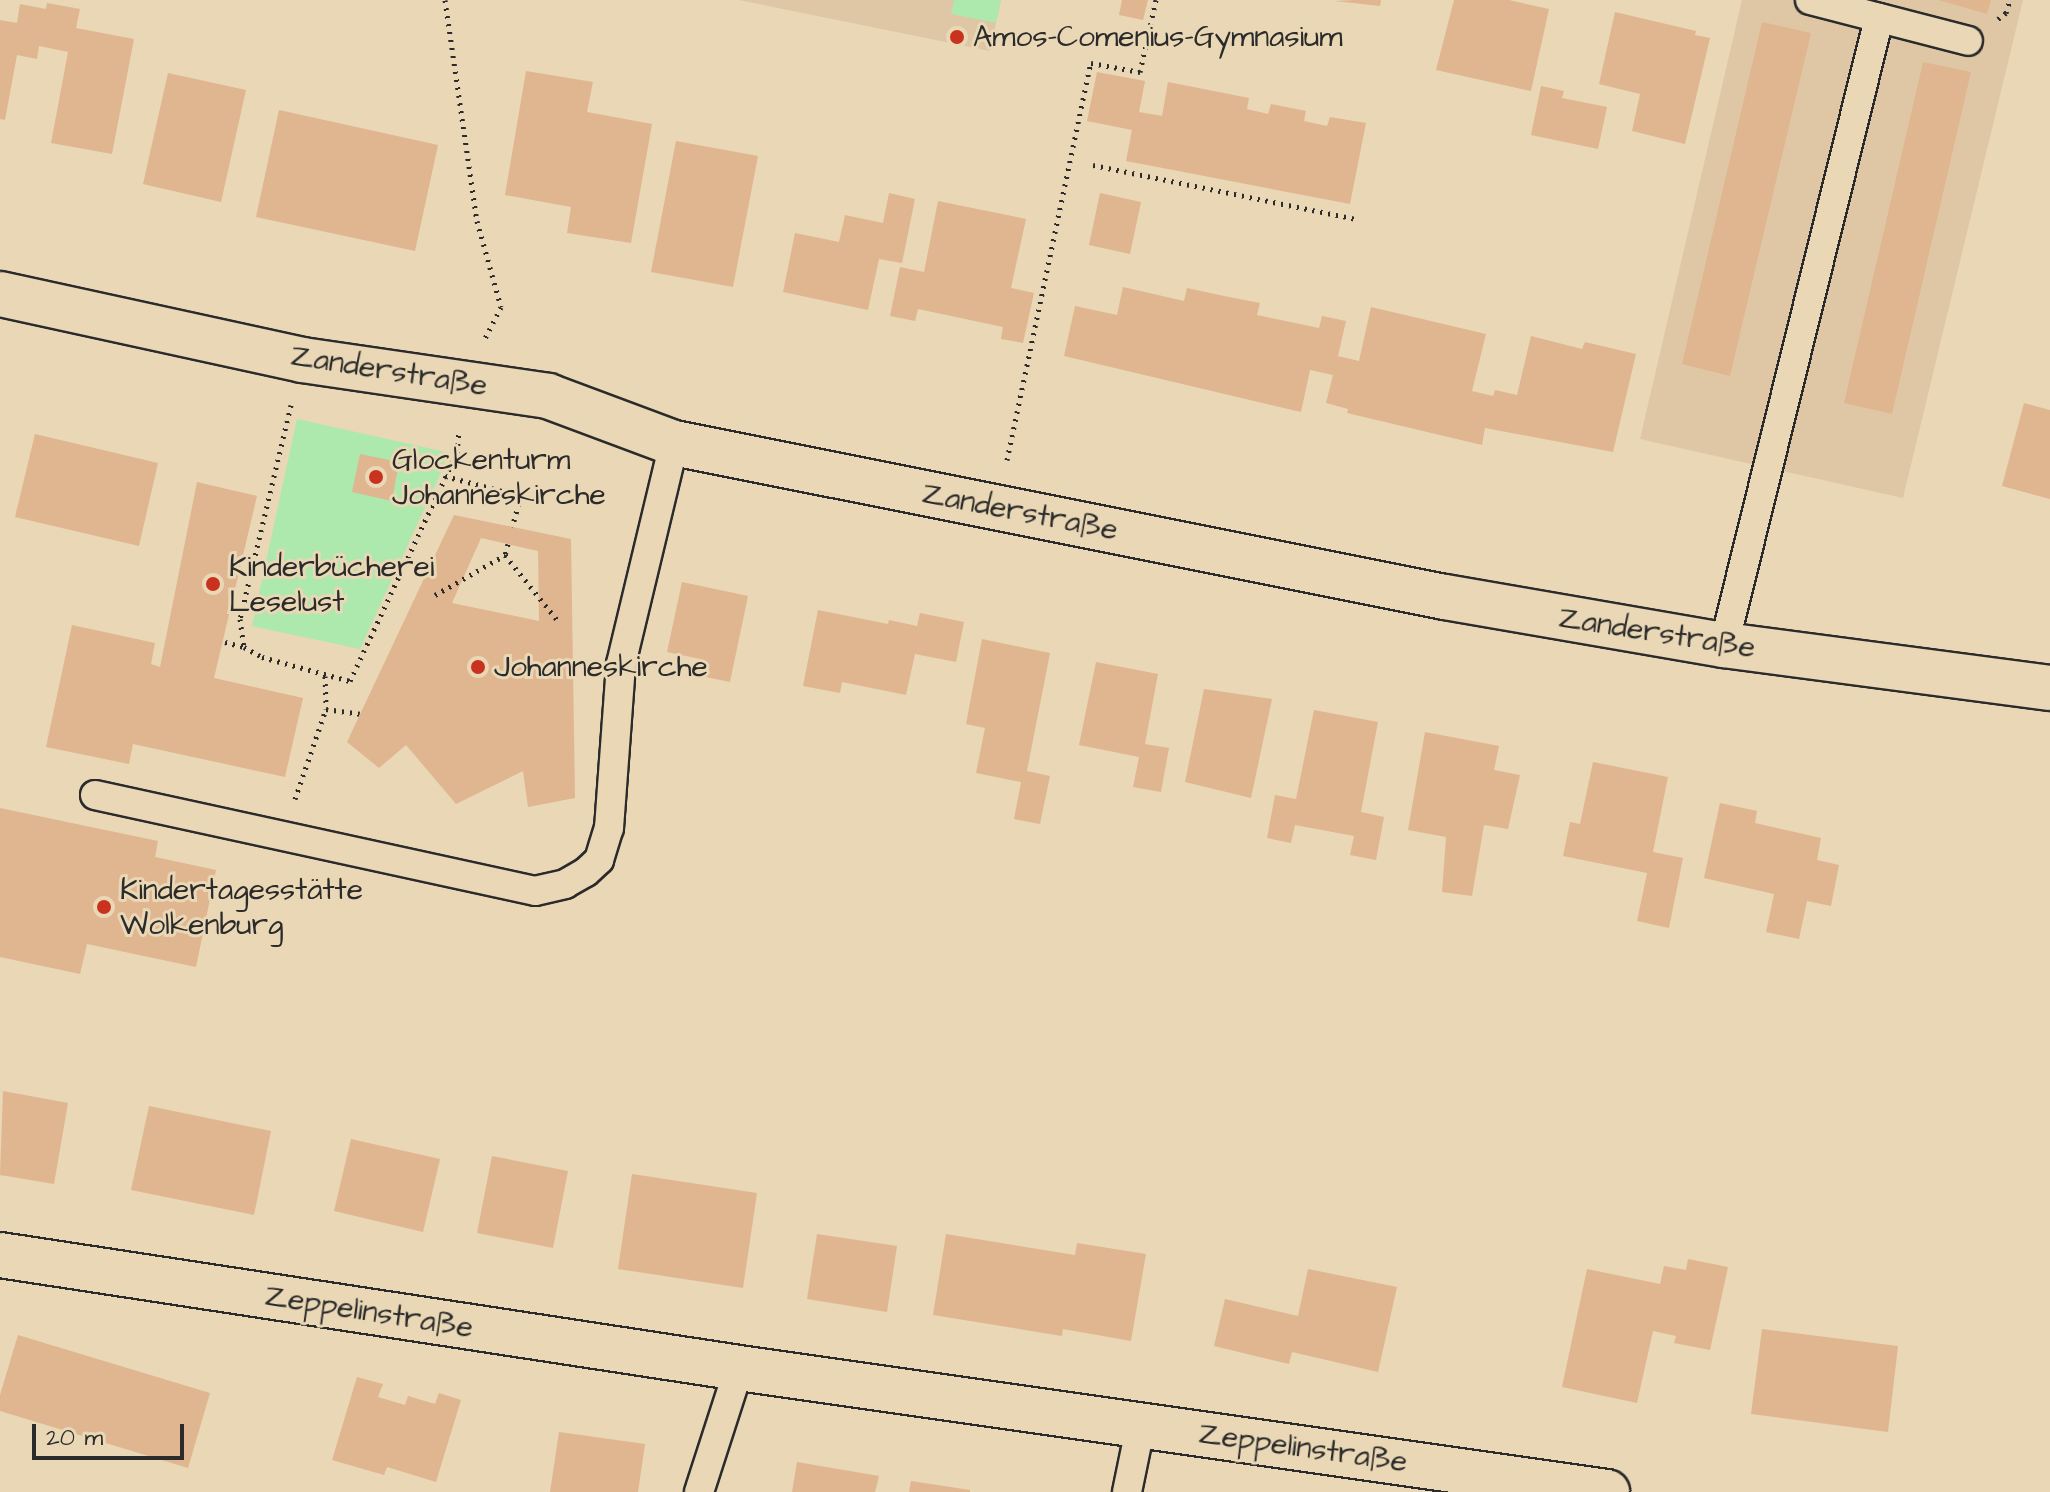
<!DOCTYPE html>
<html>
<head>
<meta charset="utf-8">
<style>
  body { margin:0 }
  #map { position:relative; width:2050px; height:1492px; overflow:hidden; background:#e9d7b5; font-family:"Architects Daughter",sans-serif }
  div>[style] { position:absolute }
  .built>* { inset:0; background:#dfc7a5 }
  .green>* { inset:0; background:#ade8ad }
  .building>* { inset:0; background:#e0b691 }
  .path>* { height:5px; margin-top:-2.5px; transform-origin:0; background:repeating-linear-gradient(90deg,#2b2b2b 0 2px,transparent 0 8px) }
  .roads { filter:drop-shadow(2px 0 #2b2b2b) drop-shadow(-2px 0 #2b2b2b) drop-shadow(0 2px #2b2b2b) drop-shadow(0 -2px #2b2b2b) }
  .service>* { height:28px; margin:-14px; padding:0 14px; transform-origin:14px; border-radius:14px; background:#e9d7b5 }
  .minor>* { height:44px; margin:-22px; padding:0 22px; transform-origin:22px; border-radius:22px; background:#e9d7b5 }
  .dots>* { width:22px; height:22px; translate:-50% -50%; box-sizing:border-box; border:4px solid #e9d7b5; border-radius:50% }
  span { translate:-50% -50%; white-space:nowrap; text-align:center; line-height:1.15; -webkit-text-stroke:6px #e9d7b5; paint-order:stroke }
  .poi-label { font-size:30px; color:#2b2b2b }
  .left { translate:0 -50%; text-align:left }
  .street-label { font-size:30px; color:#2b2b2b }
  .scale { position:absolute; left:32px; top:1424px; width:152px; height:36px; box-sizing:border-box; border:4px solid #2b2b2b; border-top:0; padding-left:10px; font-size:24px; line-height:28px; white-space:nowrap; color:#2b2b2b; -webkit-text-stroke:6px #e9d7b5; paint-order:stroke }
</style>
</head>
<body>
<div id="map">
  <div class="built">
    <div style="clip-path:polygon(739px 0,1001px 0,990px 51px)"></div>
    <div style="clip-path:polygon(1742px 0,2023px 0,1903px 498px,1640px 439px)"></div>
  </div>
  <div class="green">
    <div style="clip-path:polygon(954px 0,1001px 0,996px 23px,951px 14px)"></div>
    <div style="clip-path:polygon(297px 419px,450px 453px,360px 649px,252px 626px)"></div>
  </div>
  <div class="building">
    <div style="clip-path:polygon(1122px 0,1148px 0,1143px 20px,1119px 15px)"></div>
    <div style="clip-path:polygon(1354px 0,1381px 0,1380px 6px,1335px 1px)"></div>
    <div style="clip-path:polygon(1454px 0,1509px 0,1549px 9px,1531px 91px,1436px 70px)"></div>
    <div style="clip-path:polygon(1938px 0,1991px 0,1987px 14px)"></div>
    <div style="clip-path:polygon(47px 3px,80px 9px,76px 28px,134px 39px,112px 154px,51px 143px,68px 52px,39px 46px,37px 59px,17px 55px,5px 120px,0 119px,0 20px,17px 23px,20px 4px,46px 9px)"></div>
    <div style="clip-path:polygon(1615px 12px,1696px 31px,1695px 35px,1710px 38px,1685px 144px,1632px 131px,1640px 94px,1599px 84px)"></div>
    <div style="clip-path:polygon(1762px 22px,1811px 33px,1730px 376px,1682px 364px)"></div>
    <div style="clip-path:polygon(1923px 62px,1971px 72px,1892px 414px,1844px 403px)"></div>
    <div style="clip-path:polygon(526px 71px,593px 82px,587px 112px,652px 124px,631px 243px,567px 233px,571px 207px,505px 195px)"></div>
    <div style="clip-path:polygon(1097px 72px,1145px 81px,1139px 112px,1162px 116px,1168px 82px,1249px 98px,1247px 109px,1268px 114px,1271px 104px,1306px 111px,1304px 121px,1327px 126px,1330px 117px,1366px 123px,1350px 204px,1126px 161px,1132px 130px,1087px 121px)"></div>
    <div style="clip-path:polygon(168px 73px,246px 90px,221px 202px,143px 184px)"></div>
    <div style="clip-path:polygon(1541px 86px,1564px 91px,1562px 98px,1607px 107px,1598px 149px,1531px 135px)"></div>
    <div style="clip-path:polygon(279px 110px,438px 145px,415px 251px,256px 217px)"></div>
    <div style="clip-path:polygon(676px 141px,758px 156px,733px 287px,651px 272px)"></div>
    <div style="clip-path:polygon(889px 193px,915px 199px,902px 263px,879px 259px,868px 310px,783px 292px,795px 233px,839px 242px,845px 215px,883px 223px)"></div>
    <div style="clip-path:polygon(1100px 193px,1141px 202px,1130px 254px,1089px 245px)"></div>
    <div style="clip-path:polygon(938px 201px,1026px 219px,1011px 288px,1034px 293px,1023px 343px,1001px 339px,1003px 327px,918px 309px,915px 321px,890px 316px,900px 267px,924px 272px)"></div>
    <div style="clip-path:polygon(1123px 287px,1184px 301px,1187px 288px,1224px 296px,1260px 303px,1257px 315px,1319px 328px,1322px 316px,1346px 321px,1338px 356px,1359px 361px,1371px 307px,1486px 334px,1472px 391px,1493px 396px,1495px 390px,1517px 395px,1531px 336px,1582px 349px,1585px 342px,1636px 354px,1613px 452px,1485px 428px,1482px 445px,1347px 413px,1348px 409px,1326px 403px,1333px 375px,1310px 370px,1301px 412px,1064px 356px,1075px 306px,1117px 315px)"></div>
    <div style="clip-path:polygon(2024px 403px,2050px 410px,2050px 499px,2002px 486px)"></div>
    <div style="clip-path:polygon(35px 434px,158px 463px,139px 546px,15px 517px)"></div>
    <div style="clip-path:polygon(360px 454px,399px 462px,392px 501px,352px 492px)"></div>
    <div style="clip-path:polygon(197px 482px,257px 496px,214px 678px,303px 698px,285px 777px,133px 744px,129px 764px,46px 747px,72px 625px,155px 643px,151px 664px,160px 667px)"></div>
    <div style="clip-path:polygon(evenodd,454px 515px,571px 539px,575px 798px,528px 807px,523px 771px,456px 804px,406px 745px,379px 768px,347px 742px,454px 515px,481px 538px,538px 551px,539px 621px,452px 603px,481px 538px)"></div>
    <div style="clip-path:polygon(682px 582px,748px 596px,730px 682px,696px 675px,700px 659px,667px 652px)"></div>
    <div style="clip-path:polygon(818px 610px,888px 624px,889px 620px,917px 626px,920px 613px,964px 622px,956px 662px,915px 654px,906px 695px,842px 682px,840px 693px,803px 686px)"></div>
    <div style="clip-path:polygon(982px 639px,1050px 653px,1027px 771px,1050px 776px,1040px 824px,1014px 819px,1021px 782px,976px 773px,985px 728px,966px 724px)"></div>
    <div style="clip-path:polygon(1096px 662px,1158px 674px,1145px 744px,1169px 748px,1161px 792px,1133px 787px,1139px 757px,1079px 745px)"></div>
    <div style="clip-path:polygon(1204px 689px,1272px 699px,1251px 798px,1185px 782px)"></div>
    <div style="clip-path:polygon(1314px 710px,1378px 722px,1361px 812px,1384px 817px,1376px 860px,1350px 855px,1354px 836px,1295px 825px,1291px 843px,1267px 838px,1275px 795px,1296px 799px)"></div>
    <div style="clip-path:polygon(1425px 732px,1499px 746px,1494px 770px,1520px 775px,1508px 829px,1484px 825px,1472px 896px,1442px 892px,1446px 837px,1408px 830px)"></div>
    <div style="clip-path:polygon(1593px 762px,1668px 777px,1653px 852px,1683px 858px,1669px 928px,1637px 921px,1647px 873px,1563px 856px,1570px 822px,1580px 824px)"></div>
    <div style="clip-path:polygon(1720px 803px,1757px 811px,1755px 823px,1821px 838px,1817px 860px,1839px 865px,1831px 906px,1807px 901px,1799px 939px,1766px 932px,1774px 894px,1704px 878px)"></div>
    <div style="clip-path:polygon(0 808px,158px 841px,155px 857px,216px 870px,196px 967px,87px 944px,80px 974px,0 957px)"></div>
    <div style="clip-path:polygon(3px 1091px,68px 1103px,54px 1184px,0 1175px)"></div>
    <div style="clip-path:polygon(149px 1106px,271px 1131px,254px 1215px,131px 1190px)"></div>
    <div style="clip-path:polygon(351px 1139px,440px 1159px,423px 1232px,334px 1211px)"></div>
    <div style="clip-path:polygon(492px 1156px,568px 1171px,553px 1248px,477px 1233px)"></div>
    <div style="clip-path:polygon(632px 1174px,757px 1193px,743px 1288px,618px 1269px)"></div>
    <div style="clip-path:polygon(817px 1234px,897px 1246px,887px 1312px,807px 1299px)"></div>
    <div style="clip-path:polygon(946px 1234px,1075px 1255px,1077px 1243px,1146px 1254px,1131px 1341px,1063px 1329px,1062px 1336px,933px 1315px)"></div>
    <div style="clip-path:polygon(1688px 1259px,1728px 1267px,1710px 1350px,1674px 1343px,1676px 1336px,1653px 1331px,1637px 1403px,1562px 1387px,1587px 1269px,1660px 1284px,1664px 1266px,1686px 1270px)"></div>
    <div style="clip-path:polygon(1308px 1269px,1397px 1287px,1378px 1372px,1292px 1352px,1289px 1364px,1214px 1346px,1225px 1299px,1298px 1316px)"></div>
    <div style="clip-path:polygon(1762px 1329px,1898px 1346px,1888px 1432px,1751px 1414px)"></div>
    <div style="clip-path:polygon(18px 1335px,210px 1393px,188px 1468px,0 1411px,0 1395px)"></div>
    <div style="clip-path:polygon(357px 1377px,383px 1384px,378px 1397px,405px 1405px,408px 1396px,435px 1404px,439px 1393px,461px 1400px,436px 1482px,387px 1467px,384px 1475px,332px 1460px)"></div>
    <div style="clip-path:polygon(559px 1432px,645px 1444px,638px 1492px,550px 1492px)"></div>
    <div style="clip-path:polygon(797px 1462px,879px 1476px,875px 1492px,792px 1492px)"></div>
    <div style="clip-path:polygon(911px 1481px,970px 1490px,970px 1492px,909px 1492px)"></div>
  </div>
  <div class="path">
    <div style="left:445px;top:0;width:223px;rotate:81.8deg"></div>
    <div style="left:477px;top:221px;width:89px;rotate:74.4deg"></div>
    <div style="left:501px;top:307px;width:35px;rotate:117deg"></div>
    <div style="left:1998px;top:19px;width:10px;rotate:-37deg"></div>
    <div style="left:2006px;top:13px;width:14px;rotate:-73deg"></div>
    <div style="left:1093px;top:165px;width:268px;rotate:11.6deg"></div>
    <div style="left:291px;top:405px;width:220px;rotate:103.4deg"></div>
    <div style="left:240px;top:619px;width:28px;rotate:82deg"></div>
    <div style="left:244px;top:647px;width:21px;rotate:29deg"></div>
    <div style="left:262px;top:657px;width:91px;rotate:15.3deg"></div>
    <div style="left:350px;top:681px;width:252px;rotate:-64.9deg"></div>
    <div style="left:457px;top:453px;width:22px;rotate:-85deg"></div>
    <div style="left:1007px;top:460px;width:406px;rotate:-78.1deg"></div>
    <div style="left:1091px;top:63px;width:50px;rotate:10.4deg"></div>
    <div style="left:1140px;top:72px;width:74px;rotate:-77.5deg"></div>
    <div style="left:445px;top:476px;width:79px;rotate:14.7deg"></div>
    <div style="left:521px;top:496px;width:32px;rotate:106deg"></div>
    <div style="left:508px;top:544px;width:11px;rotate:105deg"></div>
    <div style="left:505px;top:555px;width:85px;rotate:51.2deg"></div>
    <div style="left:435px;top:595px;width:81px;rotate:-29.7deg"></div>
    <div style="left:225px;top:642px;width:20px;rotate:15deg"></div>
    <div style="left:325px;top:676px;width:33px;rotate:88deg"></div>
    <div style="left:326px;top:709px;width:34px;rotate:8deg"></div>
    <div style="left:295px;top:799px;width:95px;rotate:-71deg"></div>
  </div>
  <div class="roads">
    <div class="service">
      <div style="left:1810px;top:0;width:163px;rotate:14.5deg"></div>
      <div style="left:1724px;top:645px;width:646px;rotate:-76.11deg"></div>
      <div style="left:95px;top:795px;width:450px;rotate:12.3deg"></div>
      <div style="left:535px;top:891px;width:31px;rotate:-13deg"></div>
      <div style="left:565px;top:884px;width:24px;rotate:-30deg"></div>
      <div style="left:586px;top:872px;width:18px;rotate:-43deg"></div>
      <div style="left:599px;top:860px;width:34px;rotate:-73deg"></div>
      <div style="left:609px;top:828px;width:164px;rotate:-85.8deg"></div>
      <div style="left:621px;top:664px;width:227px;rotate:-76.5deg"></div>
      <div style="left:699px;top:1492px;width:130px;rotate:-72.1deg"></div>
      <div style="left:1127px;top:1492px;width:69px;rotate:-78.4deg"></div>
    </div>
    <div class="minor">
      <div style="left:0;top:294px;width:309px;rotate:12.3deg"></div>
      <div style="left:302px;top:360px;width:249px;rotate:8.3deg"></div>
      <div style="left:548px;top:396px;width:134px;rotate:20.5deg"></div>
      <div style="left:674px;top:443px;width:786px;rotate:11.3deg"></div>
      <div style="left:1445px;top:597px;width:283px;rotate:9.8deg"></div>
      <div style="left:1724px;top:645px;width:329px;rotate:7.5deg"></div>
      <div style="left:0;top:1255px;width:748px;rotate:8.69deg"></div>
      <div style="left:739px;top:1368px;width:877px;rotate:8.13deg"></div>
    </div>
  </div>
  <div class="dots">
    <div style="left:957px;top:37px;background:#c8321e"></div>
    <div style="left:376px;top:477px;background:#c8321e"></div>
    <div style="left:213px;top:584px;background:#c8321e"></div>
    <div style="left:478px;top:667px;background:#c8321e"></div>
    <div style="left:104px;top:907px;background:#c8321e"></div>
  </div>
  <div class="poi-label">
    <span class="left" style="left:973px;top:37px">Amos-Comenius-Gymnasium</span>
    <span class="left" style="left:392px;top:477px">Glockenturm<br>Johanneskirche</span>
    <span class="left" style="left:229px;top:584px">Kinderbücherei<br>Leselust</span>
    <span class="left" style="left:494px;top:667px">Johanneskirche</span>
    <span class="left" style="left:120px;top:907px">Kindertagesstätte<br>Wolkenburg</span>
  </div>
  <div class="street-label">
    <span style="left:389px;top:371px;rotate:9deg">Zanderstraße</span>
    <span style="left:1020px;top:512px;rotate:11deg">Zanderstraße</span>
    <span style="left:1657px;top:633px;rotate:9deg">Zanderstraße</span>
    <span style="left:369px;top:1312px;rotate:9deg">Zeppelinstraße</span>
    <span style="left:1303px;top:1448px;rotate:8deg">Zeppelinstraße</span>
  </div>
  <div class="scale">20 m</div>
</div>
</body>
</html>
